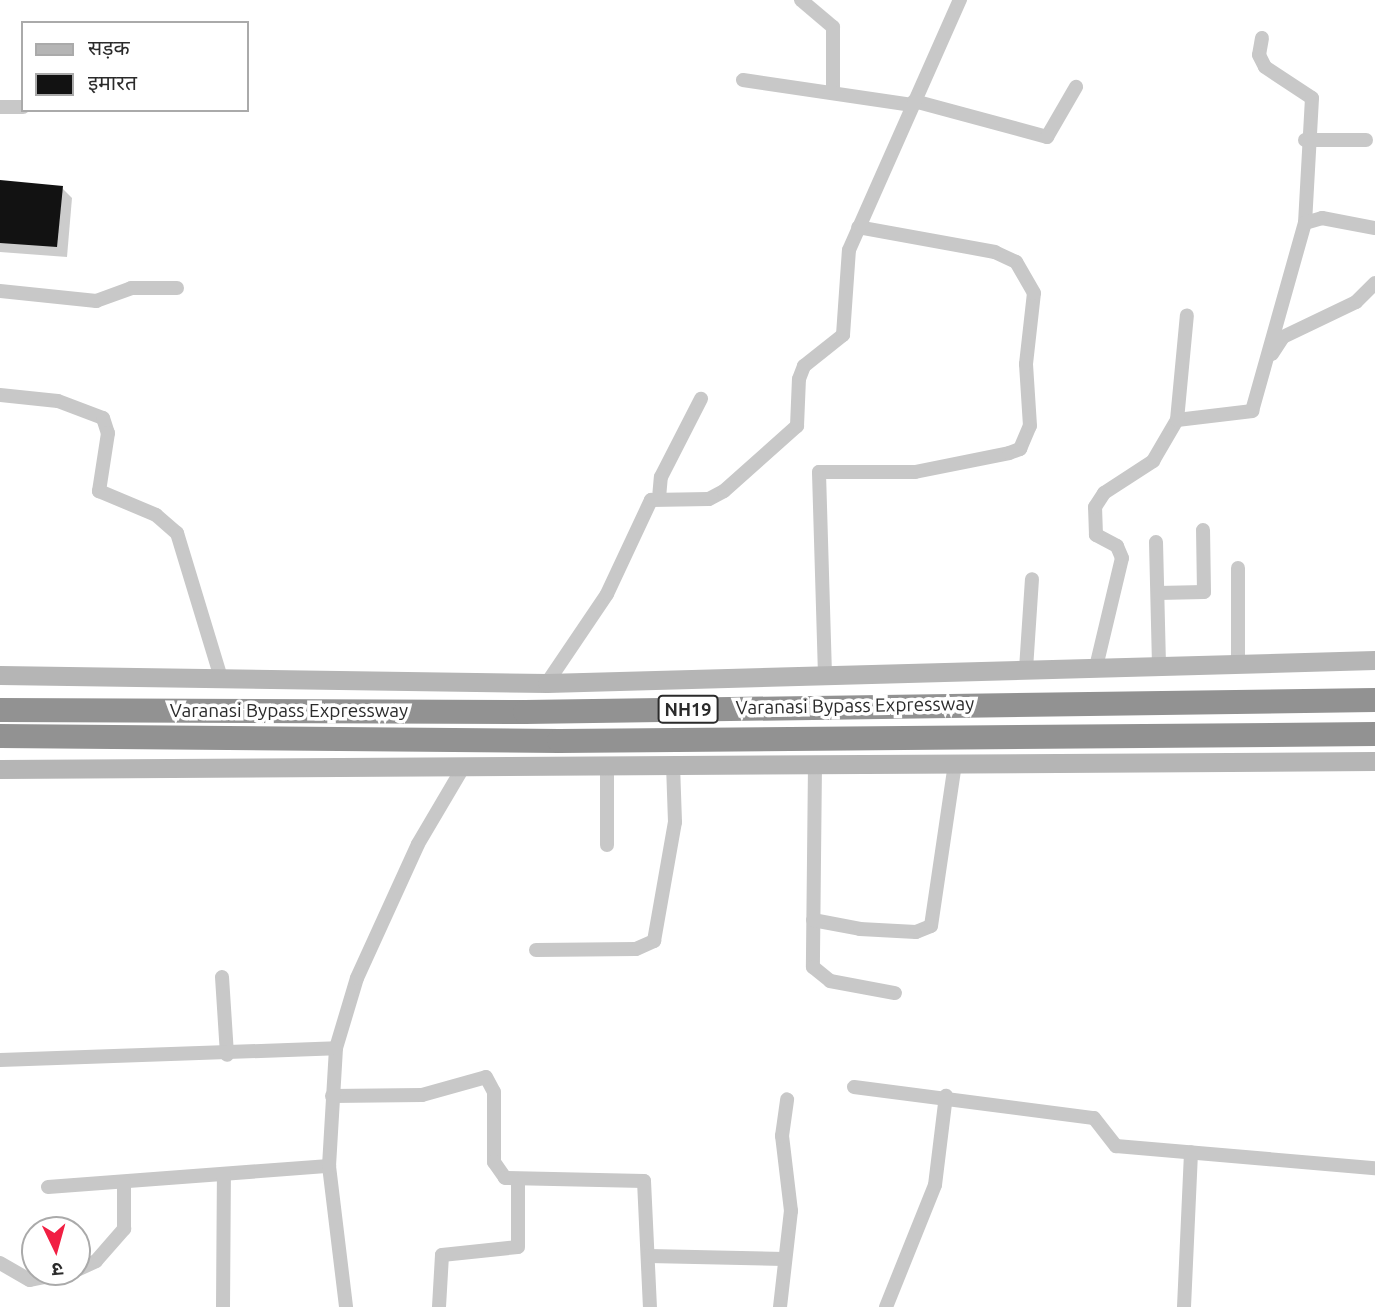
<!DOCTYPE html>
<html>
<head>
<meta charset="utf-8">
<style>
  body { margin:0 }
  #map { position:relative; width:1375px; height:1307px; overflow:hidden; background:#fff; font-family:Ubuntu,"Noto Sans Devanagari",sans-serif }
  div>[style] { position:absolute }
  .shadow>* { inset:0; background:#0003 }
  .building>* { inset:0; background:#121212 }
  .street>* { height:14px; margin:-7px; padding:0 7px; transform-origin:7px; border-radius:7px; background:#c8c8c8 }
  .secondary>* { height:19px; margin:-9.5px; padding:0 9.5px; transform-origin:9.5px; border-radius:9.5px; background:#b5b5b5 }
  .highway>* { height:24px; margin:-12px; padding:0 12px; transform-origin:12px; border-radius:12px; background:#929292 }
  span { translate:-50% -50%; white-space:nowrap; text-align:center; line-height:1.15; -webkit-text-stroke:7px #fff; paint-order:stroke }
  .shield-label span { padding:2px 5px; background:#fff; border:2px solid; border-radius:5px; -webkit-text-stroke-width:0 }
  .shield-label { font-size:18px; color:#2b2b2b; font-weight:700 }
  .street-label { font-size:19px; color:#2b2b2b }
  .legend { position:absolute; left:21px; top:21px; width:228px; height:91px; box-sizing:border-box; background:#fff; border:2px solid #aaa; margin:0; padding:9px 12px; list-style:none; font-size:21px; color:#2b2b2b }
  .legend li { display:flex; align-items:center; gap:14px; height:35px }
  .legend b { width:35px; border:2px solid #aaa }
  .north { position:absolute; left:21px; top:1216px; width:70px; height:70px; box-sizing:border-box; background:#fff; border:2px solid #aaa; border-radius:50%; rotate:175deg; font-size:19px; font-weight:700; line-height:28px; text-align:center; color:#2b2b2b }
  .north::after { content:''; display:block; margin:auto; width:24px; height:32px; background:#f11f43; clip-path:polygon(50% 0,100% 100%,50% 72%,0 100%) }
</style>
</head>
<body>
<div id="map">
  <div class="shadow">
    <div style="clip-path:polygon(0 182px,62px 188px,72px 198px,67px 257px,0 252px)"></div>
  </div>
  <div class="building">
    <div style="clip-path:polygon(0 180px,63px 186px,57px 247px,0 243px)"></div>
  </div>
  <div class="street">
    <div style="left:801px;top:0;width:42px;rotate:40.2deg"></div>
    <div style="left:833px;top:27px;width:64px;rotate:90deg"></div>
    <div style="left:1262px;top:38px;width:17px;rotate:100deg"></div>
    <div style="left:1259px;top:55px;width:13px;rotate:63deg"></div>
    <div style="left:1265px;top:67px;width:56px;rotate:33.4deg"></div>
    <div style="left:1312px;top:98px;width:125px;rotate:93.2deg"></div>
    <div style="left:743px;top:80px;width:171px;rotate:8.4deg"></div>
    <div style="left:914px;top:101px;width:138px;rotate:15.1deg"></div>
    <div style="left:1047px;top:137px;width:58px;rotate:-59.9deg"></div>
    <div style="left:0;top:107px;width:23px"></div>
    <div style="left:1305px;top:140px;width:61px"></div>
    <div style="left:0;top:291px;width:97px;rotate:5.9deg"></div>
    <div style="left:96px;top:301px;width:37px;rotate:-20deg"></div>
    <div style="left:131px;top:288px;width:46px"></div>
    <div style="left:1272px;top:354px;width:20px;rotate:-57deg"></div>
    <div style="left:1283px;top:337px;width:81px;rotate:-25.6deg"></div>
    <div style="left:1356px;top:302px;width:27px;rotate:-45deg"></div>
    <div style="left:0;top:395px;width:58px;rotate:5.9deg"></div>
    <div style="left:58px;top:401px;width:48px;rotate:20.7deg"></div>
    <div style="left:103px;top:418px;width:16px;rotate:72deg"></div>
    <div style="left:108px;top:433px;width:59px;rotate:98.8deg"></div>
    <div style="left:99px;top:491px;width:62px;rotate:22.8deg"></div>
    <div style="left:156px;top:515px;width:28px;rotate:41deg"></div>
    <div style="left:177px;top:533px;width:152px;rotate:73.1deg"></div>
    <div style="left:1177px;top:420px;width:76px;rotate:-6.8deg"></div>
    <div style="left:1252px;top:411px;width:195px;rotate:-74.3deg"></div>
    <div style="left:1305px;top:223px;width:18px;rotate:-16deg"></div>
    <div style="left:1322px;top:218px;width:54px;rotate:10.7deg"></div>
    <div style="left:659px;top:498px;width:21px;rotate:-85deg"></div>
    <div style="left:661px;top:477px;width:88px;rotate:-62.9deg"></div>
    <div style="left:1156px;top:542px;width:123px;rotate:88.6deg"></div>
    <div style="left:1158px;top:593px;width:46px;rotate:-1.2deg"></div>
    <div style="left:1204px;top:592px;width:62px;rotate:-90.9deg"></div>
    <div style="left:1238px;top:663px;width:95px;rotate:-90deg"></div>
    <div style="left:1096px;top:667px;width:112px;rotate:-76.6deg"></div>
    <div style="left:1122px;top:558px;width:13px;rotate:-113deg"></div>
    <div style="left:1117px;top:546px;width:24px;rotate:-152deg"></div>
    <div style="left:1096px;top:535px;width:28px;rotate:-92deg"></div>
    <div style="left:1095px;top:507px;width:17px;rotate:-57deg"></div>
    <div style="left:1104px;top:493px;width:59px;rotate:-33.1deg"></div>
    <div style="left:1153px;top:461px;width:48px;rotate:-59.7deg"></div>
    <div style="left:1177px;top:420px;width:105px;rotate:-84.6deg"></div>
    <div style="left:1026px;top:669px;width:90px;rotate:-86.2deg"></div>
    <div style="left:825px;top:675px;width:203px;rotate:-91.7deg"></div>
    <div style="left:819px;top:472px;width:96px"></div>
    <div style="left:915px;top:472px;width:96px;rotate:-11.4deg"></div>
    <div style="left:1009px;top:453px;width:12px;rotate:-20deg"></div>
    <div style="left:1020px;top:449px;width:25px;rotate:-67deg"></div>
    <div style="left:1030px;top:426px;width:62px;rotate:-93.7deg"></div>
    <div style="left:1026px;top:364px;width:71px;rotate:-83.6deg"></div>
    <div style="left:1034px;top:293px;width:36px;rotate:-120deg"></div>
    <div style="left:1016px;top:262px;width:23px;rotate:-155deg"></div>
    <div style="left:995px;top:252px;width:139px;rotate:-169.7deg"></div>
    <div style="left:547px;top:683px;width:107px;rotate:-56deg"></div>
    <div style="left:607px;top:594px;width:104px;rotate:-64.9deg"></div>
    <div style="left:651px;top:500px;width:58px;rotate:-1deg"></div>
    <div style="left:709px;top:499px;width:17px;rotate:-28deg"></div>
    <div style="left:724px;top:491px;width:98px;rotate:-41.7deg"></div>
    <div style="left:797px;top:426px;width:47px;rotate:-87.6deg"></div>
    <div style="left:799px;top:379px;width:14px;rotate:-69deg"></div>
    <div style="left:804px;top:366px;width:50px;rotate:-38.5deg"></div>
    <div style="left:843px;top:335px;width:85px;rotate:-86deg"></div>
    <div style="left:849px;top:250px;width:274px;rotate:-66.1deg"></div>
    <div style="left:815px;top:764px;width:203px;rotate:90.6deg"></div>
    <div style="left:813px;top:967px;width:22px;rotate:39deg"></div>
    <div style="left:830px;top:981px;width:66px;rotate:10.5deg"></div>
    <div style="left:607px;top:765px;width:80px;rotate:90deg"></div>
    <div style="left:813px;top:920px;width:48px;rotate:10.8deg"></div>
    <div style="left:860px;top:929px;width:56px;rotate:3.1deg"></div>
    <div style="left:916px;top:932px;width:16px;rotate:-22deg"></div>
    <div style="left:931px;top:926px;width:165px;rotate:-81.6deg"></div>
    <div style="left:536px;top:950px;width:100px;rotate:-0.6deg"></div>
    <div style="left:636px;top:949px;width:20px;rotate:-24deg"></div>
    <div style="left:654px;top:941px;width:121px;rotate:-80deg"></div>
    <div style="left:675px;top:822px;width:57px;rotate:-92deg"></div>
    <div style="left:222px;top:977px;width:78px;rotate:86.3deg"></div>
    <div style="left:0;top:1060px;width:336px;rotate:-2deg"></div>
    <div style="left:854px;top:1087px;width:242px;rotate:7.4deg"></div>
    <div style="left:1094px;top:1118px;width:36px;rotate:52deg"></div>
    <div style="left:1116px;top:1146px;width:260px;rotate:4.9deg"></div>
    <div style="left:332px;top:1096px;width:90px;rotate:-0.6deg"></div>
    <div style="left:422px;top:1095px;width:66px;rotate:-15.7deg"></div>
    <div style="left:486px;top:1077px;width:17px;rotate:62deg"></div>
    <div style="left:494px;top:1092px;width:70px;rotate:90deg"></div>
    <div style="left:494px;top:1162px;width:19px;rotate:55deg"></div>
    <div style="left:505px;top:1178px;width:139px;rotate:1.2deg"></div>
    <div style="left:644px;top:1181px;width:126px;rotate:87.3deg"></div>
    <div style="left:329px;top:1166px;width:142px;rotate:83.1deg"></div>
    <div style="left:48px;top:1187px;width:282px;rotate:-4.3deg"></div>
    <div style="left:329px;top:1166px;width:118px;rotate:-86.6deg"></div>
    <div style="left:336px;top:1048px;width:73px;rotate:-73.3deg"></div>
    <div style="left:357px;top:978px;width:147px;rotate:-65.5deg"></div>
    <div style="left:418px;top:844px;width:91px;rotate:-59.5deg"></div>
    <div style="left:649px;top:1256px;width:135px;rotate:1.3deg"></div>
    <div style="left:0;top:1263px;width:34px;rotate:30deg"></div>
    <div style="left:30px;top:1280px;width:41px;rotate:-11.3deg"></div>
    <div style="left:77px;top:1270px;width:21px;rotate:-25deg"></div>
    <div style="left:96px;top:1261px;width:43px;rotate:-48.8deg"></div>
    <div style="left:124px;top:1229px;width:47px;rotate:-90deg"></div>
    <div style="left:223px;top:1307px;width:132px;rotate:-89.6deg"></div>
    <div style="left:439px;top:1307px;width:52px;rotate:-86.7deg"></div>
    <div style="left:442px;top:1255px;width:76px;rotate:-6deg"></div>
    <div style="left:518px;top:1247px;width:66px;rotate:-90deg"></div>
    <div style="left:780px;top:1307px;width:97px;rotate:-83.5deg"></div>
    <div style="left:791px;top:1211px;width:76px;rotate:-96.8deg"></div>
    <div style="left:782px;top:1136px;width:37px;rotate:-82deg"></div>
    <div style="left:886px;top:1307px;width:131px;rotate:-68.1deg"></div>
    <div style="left:935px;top:1185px;width:90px;rotate:-83deg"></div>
    <div style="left:1184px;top:1307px;width:155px;rotate:-87.4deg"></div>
  </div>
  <div class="secondary">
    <div style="left:0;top:675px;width:547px;rotate:0.84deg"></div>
    <div style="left:547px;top:683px;width:828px;rotate:-1.59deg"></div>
    <div style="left:0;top:769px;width:1375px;rotate:-0.33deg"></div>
  </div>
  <div class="highway">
    <div style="left:0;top:710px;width:525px;rotate:0.22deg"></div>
    <div style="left:525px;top:712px;width:850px;rotate:-0.81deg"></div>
    <div style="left:0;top:736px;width:559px;rotate:0.51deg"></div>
    <div style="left:559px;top:741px;width:816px;rotate:-0.49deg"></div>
  </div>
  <div class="shield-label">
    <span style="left:688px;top:709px">NH19</span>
  </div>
  <div class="street-label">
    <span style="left:855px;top:706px;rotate:-1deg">Varanasi Bypass Expressway</span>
    <span style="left:289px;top:711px">Varanasi Bypass Expressway</span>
  </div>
  <ul class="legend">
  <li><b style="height:9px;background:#b5b5b5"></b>सड़क</li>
  <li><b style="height:19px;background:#121212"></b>इमारत</li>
  </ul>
  <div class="north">उ</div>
</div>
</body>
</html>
